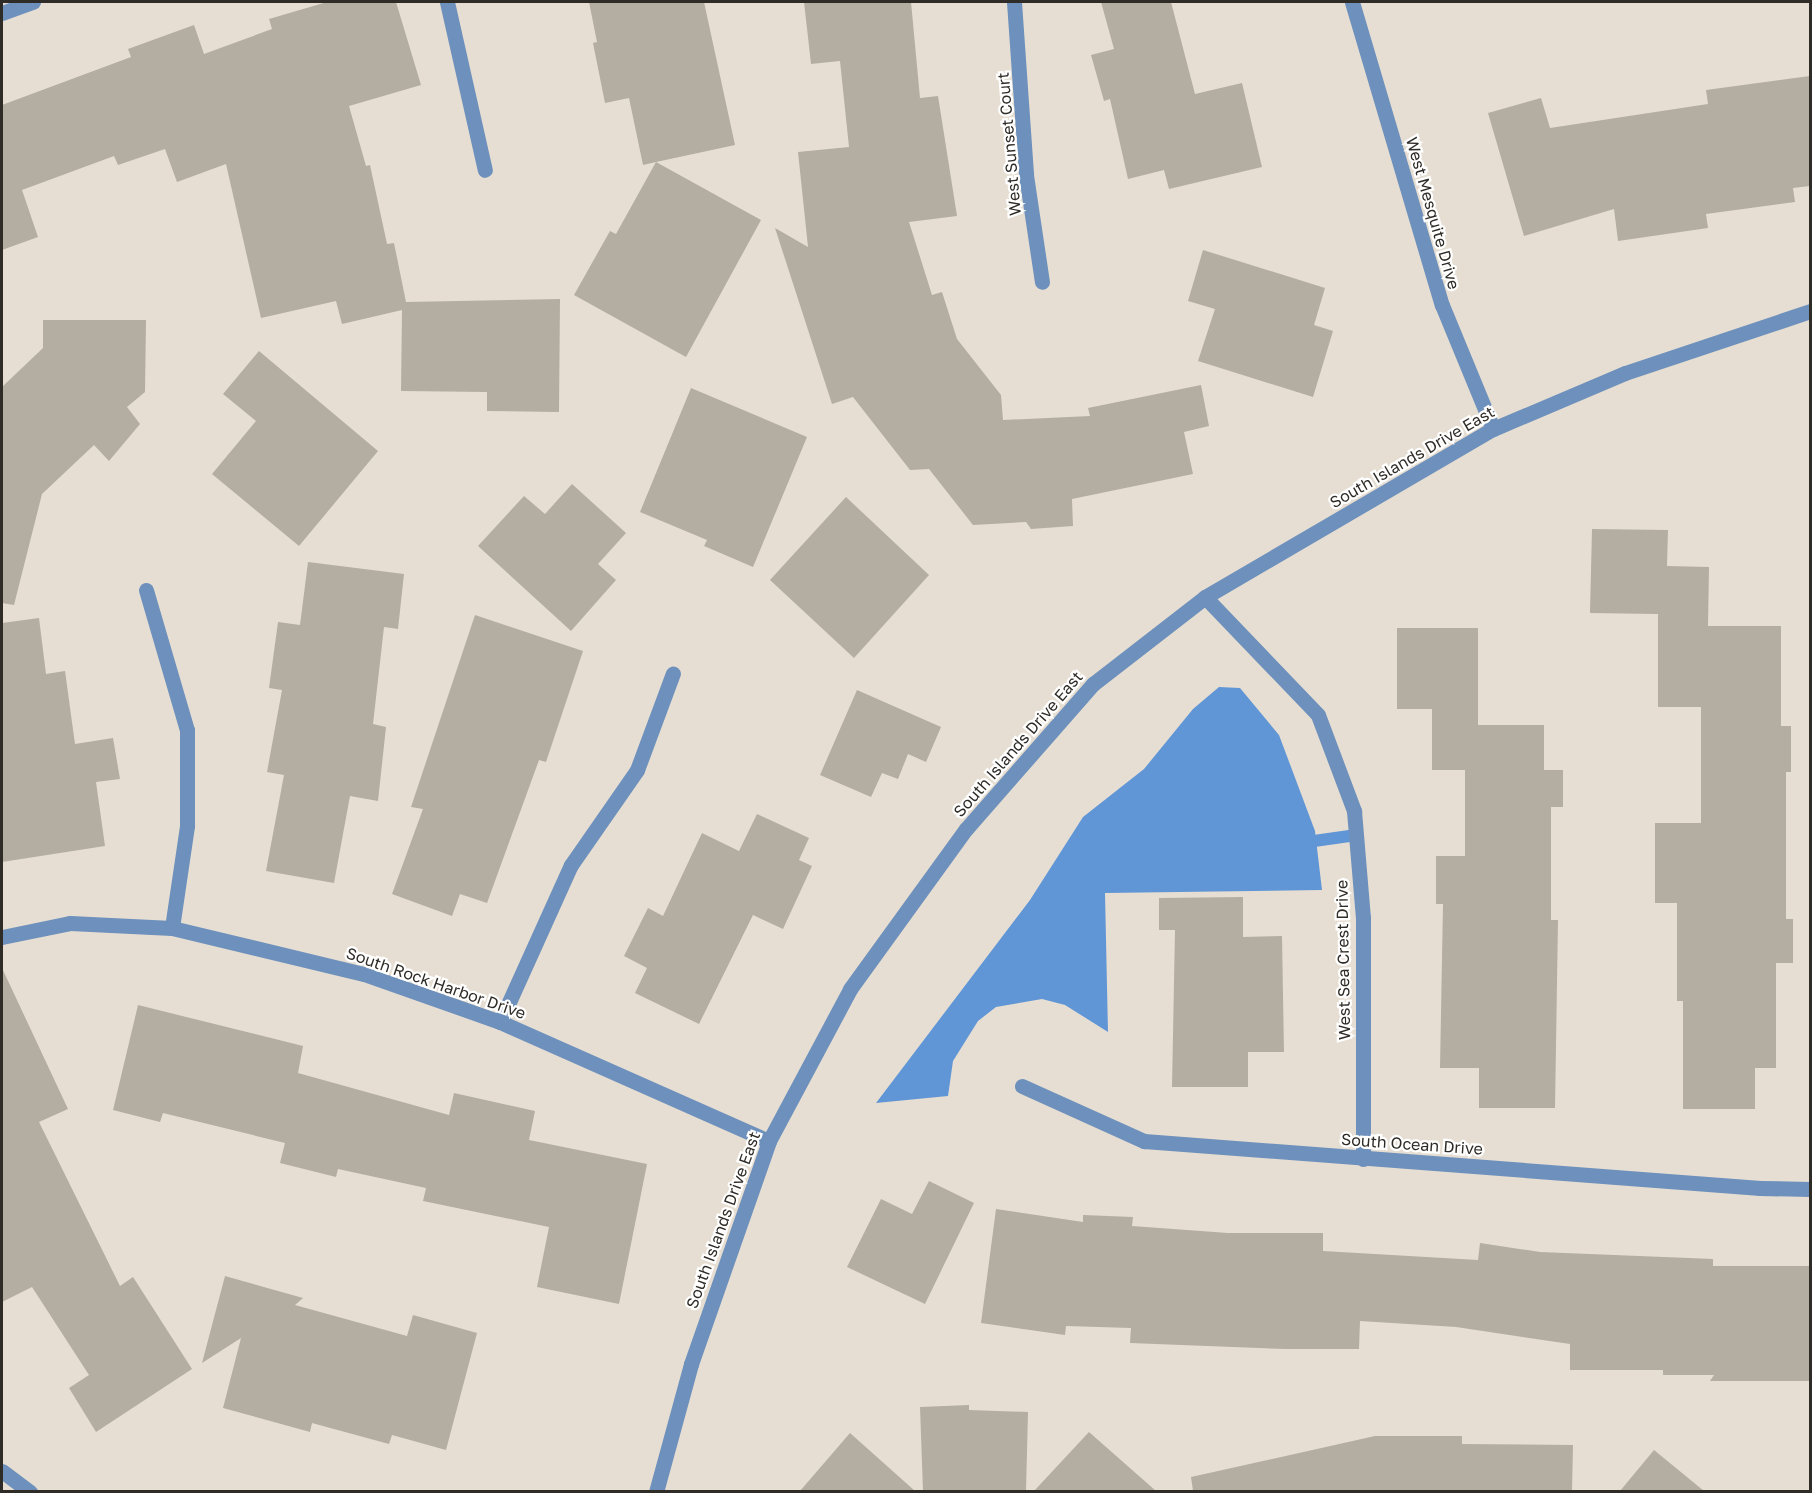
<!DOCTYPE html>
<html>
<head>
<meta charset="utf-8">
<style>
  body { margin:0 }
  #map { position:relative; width:1812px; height:1493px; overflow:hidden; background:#e6ded2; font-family:"Golos Text",sans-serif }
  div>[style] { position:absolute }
  .water>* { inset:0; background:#6196d6 }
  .stream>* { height:12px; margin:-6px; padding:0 6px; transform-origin:6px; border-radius:6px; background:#6196d6 }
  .building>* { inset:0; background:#b4ada1 }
  .minor>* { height:15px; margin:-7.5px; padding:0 7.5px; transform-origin:7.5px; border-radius:7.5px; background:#6d90bc }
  span { translate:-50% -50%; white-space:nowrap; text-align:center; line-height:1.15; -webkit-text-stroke:4.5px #fff; paint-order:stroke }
  .street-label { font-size:16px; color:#2f2c27 }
  .frame { position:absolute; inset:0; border:3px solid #2f2c27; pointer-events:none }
</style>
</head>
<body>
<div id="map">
  <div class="water">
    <div style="clip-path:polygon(1219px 687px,1240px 688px,1279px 735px,1315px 831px,1322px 890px,1105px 893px,1108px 1032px,1065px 1005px,1042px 999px,996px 1007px,978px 1021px,953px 1061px,948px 1096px,876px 1103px,1030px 900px,1083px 817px,1144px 769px,1193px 709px)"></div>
  </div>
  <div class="stream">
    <div style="left:1300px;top:843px;width:57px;rotate:-8.1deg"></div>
  </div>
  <div class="building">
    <div style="clip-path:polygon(327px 2px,396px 2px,421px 85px,349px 106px,366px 166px,370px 165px,387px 244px,394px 243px,406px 302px,560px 299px,559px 412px,487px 411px,487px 392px,401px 391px,402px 310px,342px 324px,336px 301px,261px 318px,226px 164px,177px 182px,165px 149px,118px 165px,114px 156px,22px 190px,38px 237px,2px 250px,2px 105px,131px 57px,128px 49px,194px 25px,204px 54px,272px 29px,269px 19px)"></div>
    <div style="clip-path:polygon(589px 2px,704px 2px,735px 145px,656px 162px,761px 220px,686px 357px,574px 295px,610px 231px,616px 234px,656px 162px,643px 165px,629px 98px,605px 103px,593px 43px,597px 42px)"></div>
    <div style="clip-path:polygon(804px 2px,911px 2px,920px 98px,938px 96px,957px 216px,909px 222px,932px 295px,942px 292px,957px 339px,1001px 395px,1003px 420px,1090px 416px,1088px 408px,1201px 385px,1209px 426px,1184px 432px,1193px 474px,1072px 499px,1073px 526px,1031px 529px,1026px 522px,973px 525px,929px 469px,910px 470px,853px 397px,832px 404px,775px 228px,808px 247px,798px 152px,849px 147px,840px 61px,811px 64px)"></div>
    <div style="clip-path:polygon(1101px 2px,1171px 2px,1195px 94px,1242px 83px,1262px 167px,1169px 189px,1164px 170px,1128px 179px,1110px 99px,1104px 101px,1091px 55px,1114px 49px)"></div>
    <div style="clip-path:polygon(1810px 76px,1810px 186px,1793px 188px,1795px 202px,1706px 214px,1708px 228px,1618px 241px,1614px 209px,1524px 236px,1488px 113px,1541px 98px,1550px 128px,1708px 104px,1706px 90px)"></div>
    <div style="clip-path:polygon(1203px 250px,1325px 288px,1314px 325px,1333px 331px,1313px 397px,1198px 361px,1215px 309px,1188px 301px)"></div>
    <div style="clip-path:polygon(43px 320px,146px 320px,145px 392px,127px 407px,140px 424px,109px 461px,94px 445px,42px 494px,14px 605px,2px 603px,2px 387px,43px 348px)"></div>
    <div style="clip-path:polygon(259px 351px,378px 451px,299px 546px,212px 474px,256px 421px,223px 394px)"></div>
    <div style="clip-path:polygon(691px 388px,807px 437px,753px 567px,704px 546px,707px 540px,640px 512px)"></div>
    <div style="clip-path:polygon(572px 484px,626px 533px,598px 564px,616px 580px,571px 631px,478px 546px,524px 496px,545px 514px)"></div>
    <div style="clip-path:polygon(846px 497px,929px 575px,854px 658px,770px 580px)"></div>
    <div style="clip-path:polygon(1592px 529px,1668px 530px,1667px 566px,1709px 567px,1708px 626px,1781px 626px,1781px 726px,1791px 726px,1791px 772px,1786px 772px,1786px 919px,1793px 919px,1793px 963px,1776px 963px,1776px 1068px,1755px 1068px,1755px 1109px,1683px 1109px,1683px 1001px,1677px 1001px,1677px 903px,1655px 903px,1655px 823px,1701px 823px,1701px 707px,1658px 707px,1658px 614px,1590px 613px)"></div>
    <div style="clip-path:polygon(308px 562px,404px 574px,398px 629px,384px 627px,373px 724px,386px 727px,378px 801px,350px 796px,334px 883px,266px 871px,284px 775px,267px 772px,282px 690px,269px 688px,278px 622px,300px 625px)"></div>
    <div style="clip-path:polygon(475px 615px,583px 651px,546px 762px,539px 760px,487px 903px,460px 894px,452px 916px,392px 894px,423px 809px,411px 807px)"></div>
    <div style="clip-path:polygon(39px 618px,46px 674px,65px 671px,75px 744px,113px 738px,120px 779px,96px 782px,105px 846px,2px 862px,2px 623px)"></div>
    <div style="clip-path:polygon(1397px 628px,1478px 628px,1478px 725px,1544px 725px,1544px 770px,1563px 770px,1563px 807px,1551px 807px,1551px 920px,1558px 920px,1555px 1108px,1479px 1108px,1479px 1068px,1440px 1068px,1443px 904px,1436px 904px,1436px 856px,1465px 856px,1465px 770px,1432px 770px,1432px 709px,1397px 709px)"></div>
    <div style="clip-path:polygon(857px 690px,941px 727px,926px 762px,908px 754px,898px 779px,882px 773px,871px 797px,820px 775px)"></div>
    <div style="clip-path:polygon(757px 814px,809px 838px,799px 860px,812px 866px,783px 929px,753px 915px,699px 1024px,635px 993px,647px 968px,624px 956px,648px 908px,663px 916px,702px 833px,739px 851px)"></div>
    <div style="clip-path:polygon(1243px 897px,1243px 937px,1282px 936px,1284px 1052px,1248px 1052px,1248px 1087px,1172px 1087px,1175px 930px,1159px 930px,1159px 898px)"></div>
    <div style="clip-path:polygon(2px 968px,68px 1109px,39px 1122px,120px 1286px,133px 1277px,192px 1369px,96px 1432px,69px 1388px,89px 1375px,32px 1287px,2px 1302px)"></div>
    <div style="clip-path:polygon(138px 1005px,303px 1046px,298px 1073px,449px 1115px,454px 1093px,535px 1111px,529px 1140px,647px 1164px,619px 1304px,537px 1287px,549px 1227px,423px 1201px,426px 1188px,338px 1169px,336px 1177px,280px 1163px,285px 1143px,163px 1113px,160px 1122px,113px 1110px)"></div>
    <div style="clip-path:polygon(929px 1181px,974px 1203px,925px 1304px,847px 1267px,881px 1199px,912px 1214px)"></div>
    <div style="clip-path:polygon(996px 1209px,1083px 1222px,1083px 1215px,1133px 1217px,1132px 1226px,1228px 1233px,1323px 1233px,1323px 1251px,1478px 1260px,1480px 1243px,1540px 1252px,1713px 1259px,1713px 1266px,1810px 1266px,1810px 1381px,1710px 1381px,1714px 1375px,1663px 1375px,1663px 1370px,1570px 1370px,1570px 1344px,1456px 1327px,1360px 1321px,1359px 1349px,1286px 1349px,1130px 1343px,1131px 1328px,1066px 1326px,1065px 1335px,981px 1323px)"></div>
    <div style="clip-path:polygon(225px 1276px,303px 1298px,295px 1305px,407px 1336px,413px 1315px,477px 1333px,446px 1450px,392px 1435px,389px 1444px,312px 1423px,310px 1432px,223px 1408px,241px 1338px,202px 1363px)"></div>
    <div style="clip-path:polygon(969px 1405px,969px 1410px,1028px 1412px,1026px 1491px,923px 1491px,920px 1407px)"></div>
    <div style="clip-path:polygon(1089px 1432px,1156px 1491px,1034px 1491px)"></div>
    <div style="clip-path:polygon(850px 1433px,915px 1491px,800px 1491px)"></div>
    <div style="clip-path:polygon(1375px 1436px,1462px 1436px,1462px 1444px,1573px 1445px,1572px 1491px,1193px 1491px,1191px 1477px)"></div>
    <div style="clip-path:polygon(1654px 1450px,1704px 1491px,1620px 1491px)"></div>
  </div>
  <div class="minor">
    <div style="left:447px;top:2px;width:172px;rotate:77.3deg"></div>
    <div style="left:1014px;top:2px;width:173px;rotate:86deg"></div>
    <div style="left:1026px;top:175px;width:108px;rotate:81.5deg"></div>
    <div style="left:1352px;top:2px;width:316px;rotate:73.5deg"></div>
    <div style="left:1442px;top:305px;width:134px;rotate:67.6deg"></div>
    <div style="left:2px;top:13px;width:33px;rotate:-20deg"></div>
    <div style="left:146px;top:590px;width:146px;rotate:73.7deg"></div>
    <div style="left:187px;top:730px;width:96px;rotate:90deg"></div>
    <div style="left:187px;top:826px;width:103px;rotate:98.4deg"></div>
    <div style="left:1205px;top:597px;width:163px;rotate:46.2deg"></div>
    <div style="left:1318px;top:715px;width:103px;rotate:69.4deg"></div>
    <div style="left:1354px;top:811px;width:107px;rotate:85.2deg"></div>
    <div style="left:1363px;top:918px;width:241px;rotate:90deg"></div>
    <div style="left:2px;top:937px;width:69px;rotate:-11.6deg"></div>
    <div style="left:70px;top:923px;width:102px;rotate:2.8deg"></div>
    <div style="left:172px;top:928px;width:197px;rotate:13.5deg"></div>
    <div style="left:364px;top:974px;width:144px;rotate:19.4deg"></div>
    <div style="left:500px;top:1022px;width:294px;rotate:23.9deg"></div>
    <div style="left:500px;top:1022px;width:172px;rotate:-65.7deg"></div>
    <div style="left:571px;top:865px;width:116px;rotate:-55.2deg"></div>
    <div style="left:637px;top:770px;width:103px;rotate:-69.6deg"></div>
    <div style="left:1022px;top:1086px;width:134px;rotate:24.3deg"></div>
    <div style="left:1144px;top:1141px;width:618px;rotate:4.36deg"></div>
    <div style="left:1760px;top:1188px;width:50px;rotate:1.1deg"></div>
    <div style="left:2px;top:1471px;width:35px;rotate:37deg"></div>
    <div style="left:656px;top:1492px;width:133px;rotate:-74.7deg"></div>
    <div style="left:691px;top:1364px;width:236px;rotate:-70.7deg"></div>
    <div style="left:769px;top:1141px;width:172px;rotate:-61.9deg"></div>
    <div style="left:850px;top:989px;width:198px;rotate:-54.1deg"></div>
    <div style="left:966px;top:829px;width:193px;rotate:-48.8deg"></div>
    <div style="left:1093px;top:684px;width:142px;rotate:-37.8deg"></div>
    <div style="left:1205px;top:597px;width:333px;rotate:-30.3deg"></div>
    <div style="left:1493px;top:429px;width:143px;rotate:-23deg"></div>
    <div style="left:1625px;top:373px;width:195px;rotate:-18.5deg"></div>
  </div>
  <div class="street-label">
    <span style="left:1009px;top:144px;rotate:-95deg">West Sunset Court</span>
    <span style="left:1433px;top:213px;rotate:74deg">West Mesquite Drive</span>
    <span style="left:1412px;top:457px;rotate:-30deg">South Islands Drive East</span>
    <span style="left:1018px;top:744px;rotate:-49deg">South Islands Drive East</span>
    <span style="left:1343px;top:960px;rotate:-91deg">West Sea Crest Drive</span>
    <span style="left:436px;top:983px;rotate:19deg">South Rock Harbor Drive</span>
    <span style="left:1412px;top:1144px;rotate:4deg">South Ocean Drive</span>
    <span style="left:723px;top:1220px;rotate:-70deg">South Islands Drive East</span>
  </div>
  <div class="frame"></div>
</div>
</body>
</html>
